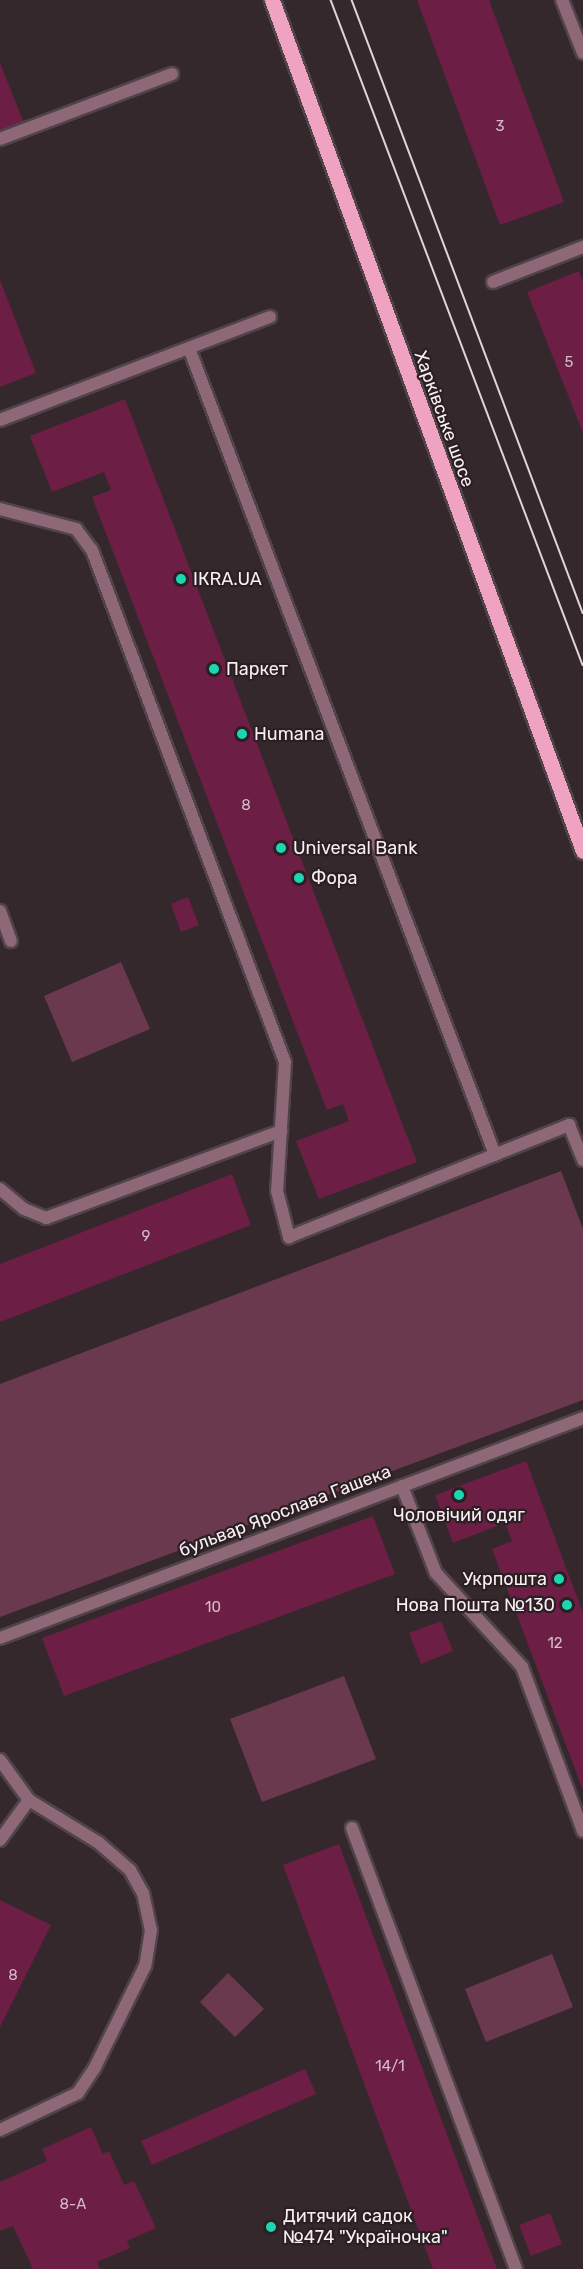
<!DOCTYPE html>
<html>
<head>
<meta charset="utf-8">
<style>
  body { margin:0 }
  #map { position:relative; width:583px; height:2269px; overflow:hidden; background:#35282d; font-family:Rubik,sans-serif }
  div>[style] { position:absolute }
  .green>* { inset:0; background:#6a394e }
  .building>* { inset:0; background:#6c1e44 }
  .roads { filter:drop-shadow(2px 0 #504449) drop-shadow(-2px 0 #504449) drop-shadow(0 2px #504449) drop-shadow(0 -2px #504449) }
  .lane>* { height:12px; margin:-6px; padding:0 6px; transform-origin:6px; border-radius:6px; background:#8e6877 }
  .street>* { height:12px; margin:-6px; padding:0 6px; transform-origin:6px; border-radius:6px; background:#8e6877 }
  .primary>* { height:15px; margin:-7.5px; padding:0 7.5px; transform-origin:7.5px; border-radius:7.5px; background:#f0a2c1 }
  .tram>* { height:1.5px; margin:-0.75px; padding:0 0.75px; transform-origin:0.75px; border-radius:0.75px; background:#ded5d8 }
  .dots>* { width:16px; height:16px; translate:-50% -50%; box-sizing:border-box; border:3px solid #2b1f23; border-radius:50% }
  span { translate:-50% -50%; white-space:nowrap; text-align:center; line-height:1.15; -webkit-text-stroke:4.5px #2b1f23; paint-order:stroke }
  .number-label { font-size:15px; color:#d5bbc6 }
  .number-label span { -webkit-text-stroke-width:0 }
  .street-label { font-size:18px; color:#f8eff2 }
  .poi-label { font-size:18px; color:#f8eff2 }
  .left { translate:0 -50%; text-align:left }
  .right { translate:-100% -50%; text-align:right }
</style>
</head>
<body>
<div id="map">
  <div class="green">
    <div style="clip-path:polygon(121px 962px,150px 1029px,72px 1062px,44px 996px)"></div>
    <div style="clip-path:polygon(561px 1171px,583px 1229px,583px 1400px,0 1617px,0 1384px)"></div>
    <div style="clip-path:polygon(344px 1676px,376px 1759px,262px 1802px,230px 1719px)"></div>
    <div style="clip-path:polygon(552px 1954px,573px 2007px,486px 2042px,465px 1989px)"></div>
    <div style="clip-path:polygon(228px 1973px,264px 2009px,235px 2037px,200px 2002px)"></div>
  </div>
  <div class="building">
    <div style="clip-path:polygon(417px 0,489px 0,564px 202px,500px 225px)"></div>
    <div style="clip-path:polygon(0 63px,24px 123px,0 132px)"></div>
    <div style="clip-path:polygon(579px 271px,583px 282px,583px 433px,527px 292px)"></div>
    <div style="clip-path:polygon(0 280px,36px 373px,0 387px)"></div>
    <div style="clip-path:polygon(125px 399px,417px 1162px,319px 1199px,296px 1141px,349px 1121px,343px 1104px,327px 1110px,92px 497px,111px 490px,104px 472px,52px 492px,30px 436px)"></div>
    <div style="clip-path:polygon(188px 897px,199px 925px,181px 932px,171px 904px)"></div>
    <div style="clip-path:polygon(232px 1174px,251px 1225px,0 1322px,0 1264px)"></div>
    <div style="clip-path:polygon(526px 1461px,583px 1613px,583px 1790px,492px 1549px,512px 1541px,505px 1523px,453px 1543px,435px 1495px)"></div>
    <div style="clip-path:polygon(373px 1516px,395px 1574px,64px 1696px,42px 1638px)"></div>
    <div style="clip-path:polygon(441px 1621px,453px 1651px,421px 1664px,409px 1633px)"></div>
    <div style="clip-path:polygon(339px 1844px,497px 2269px,433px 2269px,283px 1865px)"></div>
    <div style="clip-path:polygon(0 1900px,51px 1925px,0 2027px)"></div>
    <div style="clip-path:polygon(305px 2069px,316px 2094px,152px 2165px,141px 2141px)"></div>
    <div style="clip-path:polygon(91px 2127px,103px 2154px,109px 2151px,124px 2185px,134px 2181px,156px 2228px,127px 2241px,130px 2248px,97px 2262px,100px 2269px,33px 2269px,13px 2226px,0 2231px,0 2182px,47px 2161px,42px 2149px)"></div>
    <div style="clip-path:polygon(550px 2213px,562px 2244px,531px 2256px,519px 2225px)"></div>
  </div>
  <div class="roads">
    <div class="lane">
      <div style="left:562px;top:0;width:57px;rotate:68.4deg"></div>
      <div style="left:0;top:139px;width:184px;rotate:-20.7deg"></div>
      <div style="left:493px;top:282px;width:97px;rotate:-21.3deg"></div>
      <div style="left:189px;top:348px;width:863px;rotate:69.23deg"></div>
      <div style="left:0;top:420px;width:289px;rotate:-20.9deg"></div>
      <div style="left:0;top:509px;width:79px;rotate:14.7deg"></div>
      <div style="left:76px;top:529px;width:26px;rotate:53deg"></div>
      <div style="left:92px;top:550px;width:547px;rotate:69.35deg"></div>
      <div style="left:285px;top:1062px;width:129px;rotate:93.5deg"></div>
      <div style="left:277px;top:1191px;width:48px;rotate:75.4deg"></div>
      <div style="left:289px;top:1237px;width:302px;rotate:-21.8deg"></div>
      <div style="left:0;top:911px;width:32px;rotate:70deg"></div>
      <div style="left:0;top:1189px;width:31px;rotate:40deg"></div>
      <div style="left:24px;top:1209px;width:24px;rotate:22deg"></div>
      <div style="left:46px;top:1218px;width:251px;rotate:-20.3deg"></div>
      <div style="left:402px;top:1486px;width:93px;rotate:68.7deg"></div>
      <div style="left:436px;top:1573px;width:127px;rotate:47.5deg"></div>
      <div style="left:522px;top:1667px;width:175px;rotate:69.6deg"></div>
      <div style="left:0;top:1760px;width:49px;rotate:54.1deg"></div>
      <div style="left:352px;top:1828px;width:471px;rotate:69.6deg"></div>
      <div style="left:0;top:1840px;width:49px;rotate:-54.1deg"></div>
      <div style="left:29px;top:1800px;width:82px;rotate:31.6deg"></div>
      <div style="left:99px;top:1843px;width:41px;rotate:41.1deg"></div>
      <div style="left:130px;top:1870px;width:26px;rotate:61deg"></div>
      <div style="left:143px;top:1893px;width:38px;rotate:78deg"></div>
      <div style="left:151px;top:1930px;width:36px;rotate:99deg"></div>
      <div style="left:145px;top:1966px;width:115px;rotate:116.3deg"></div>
      <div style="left:94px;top:2069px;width:29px;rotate:124deg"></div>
      <div style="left:78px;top:2093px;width:86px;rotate:154.6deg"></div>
    </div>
    <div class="street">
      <div style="left:569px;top:1125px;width:38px;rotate:68deg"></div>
      <div style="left:0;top:1638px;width:623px;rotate:-20.67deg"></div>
    </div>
    <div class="primary">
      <div style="left:272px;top:0;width:906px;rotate:69.93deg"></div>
    </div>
  </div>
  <div class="tram">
    <div style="left:331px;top:0;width:711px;rotate:69.25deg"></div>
    <div style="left:352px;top:0;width:655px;rotate:69.35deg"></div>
  </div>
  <div class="dots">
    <div style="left:181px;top:579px;background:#1ed5b1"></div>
    <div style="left:214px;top:669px;background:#1ed5b1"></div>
    <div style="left:242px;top:734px;background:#1ed5b1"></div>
    <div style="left:281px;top:848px;background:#1ed5b1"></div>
    <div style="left:299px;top:878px;background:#1ed5b1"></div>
    <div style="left:459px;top:1495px;background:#1ed5b1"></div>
    <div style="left:559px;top:1579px;background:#1ed5b1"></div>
    <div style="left:567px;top:1605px;background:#1ed5b1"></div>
    <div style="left:271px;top:2227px;background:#1ed5b1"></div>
  </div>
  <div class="number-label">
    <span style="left:500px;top:127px">3</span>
    <span style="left:569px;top:363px">5</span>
    <span style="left:246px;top:806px">8</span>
    <span style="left:146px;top:1237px">9</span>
    <span style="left:213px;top:1608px">10</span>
    <span style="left:555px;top:1644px">12</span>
    <span style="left:13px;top:1976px">8</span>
    <span style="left:390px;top:2067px">14/1</span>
    <span style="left:73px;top:2205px">8-А</span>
  </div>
  <div class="street-label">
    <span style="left:444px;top:419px;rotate:70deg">Харківське шосе</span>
    <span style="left:285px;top:1511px;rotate:-21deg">бульвар Ярослава Гашека</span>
  </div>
  <div class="poi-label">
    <span class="left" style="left:193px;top:579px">ІКRA.UA</span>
    <span class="left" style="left:226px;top:669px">Паркет</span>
    <span class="left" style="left:254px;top:734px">Humana</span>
    <span class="left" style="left:293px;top:848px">Universal Bank</span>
    <span class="left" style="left:311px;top:878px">Фора</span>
    <span style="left:459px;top:1515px">Чоловічий одяг</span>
    <span class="right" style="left:547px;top:1579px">Укрпошта</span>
    <span class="right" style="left:555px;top:1605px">Нова Пошта №130</span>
    <span class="left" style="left:283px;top:2227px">Дитячий садок<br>№474 "Україночка"</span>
  </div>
</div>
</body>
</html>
